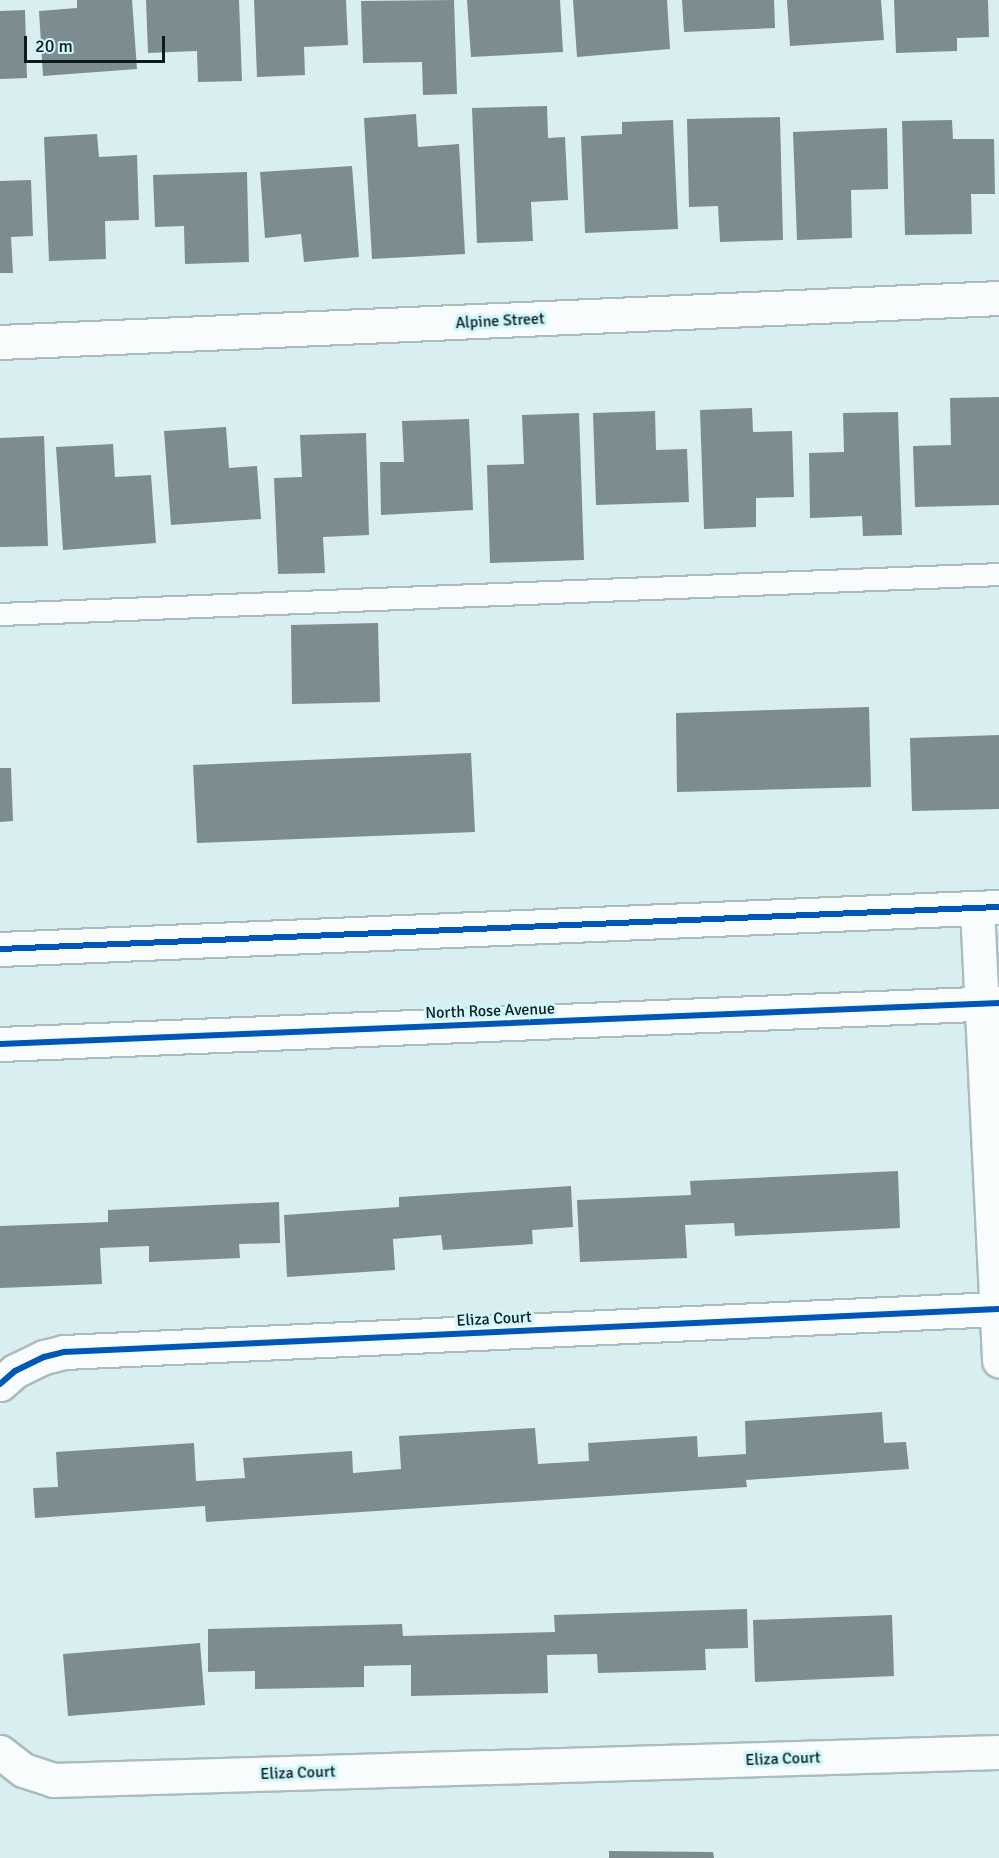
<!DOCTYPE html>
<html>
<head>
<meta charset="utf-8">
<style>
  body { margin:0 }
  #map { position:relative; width:999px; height:1858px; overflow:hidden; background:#d8eef0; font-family:Signika,sans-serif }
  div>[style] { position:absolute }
  .building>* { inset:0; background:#7d8c90 }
  .roads { filter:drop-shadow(2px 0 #abbcbd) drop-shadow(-2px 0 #abbcbd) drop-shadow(0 2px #abbcbd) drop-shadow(0 -2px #abbcbd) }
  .lane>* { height:21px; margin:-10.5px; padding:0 10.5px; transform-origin:10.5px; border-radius:10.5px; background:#f9fcfd }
  .street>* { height:33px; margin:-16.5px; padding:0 16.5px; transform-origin:16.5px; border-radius:16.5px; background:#f9fcfd }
  .secondary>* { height:33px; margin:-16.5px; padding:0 16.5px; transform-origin:16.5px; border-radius:16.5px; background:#f9fcfd }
  .cycleway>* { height:6px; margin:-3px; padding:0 3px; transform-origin:3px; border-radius:3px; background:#0057b8 }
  span { translate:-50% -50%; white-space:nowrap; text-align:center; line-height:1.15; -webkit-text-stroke:6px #cef6fb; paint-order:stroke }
  .street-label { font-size:16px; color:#0d1b1d }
  .scale { position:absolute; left:24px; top:36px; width:141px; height:27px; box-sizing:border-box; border:3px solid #0d1b1d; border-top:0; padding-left:8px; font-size:18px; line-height:21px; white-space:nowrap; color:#0d1b1d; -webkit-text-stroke:4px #cef6fb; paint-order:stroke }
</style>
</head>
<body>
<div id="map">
  <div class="building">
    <div style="clip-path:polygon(77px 0,132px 0,137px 69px,43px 76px,39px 11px,77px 8px)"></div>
    <div style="clip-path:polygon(146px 0,239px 0,242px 81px,198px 82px,197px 51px,148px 53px)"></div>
    <div style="clip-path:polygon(254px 0,346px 0,348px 45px,304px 47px,305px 75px,257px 77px)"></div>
    <div style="clip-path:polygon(454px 0,457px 94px,423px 95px,422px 62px,363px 63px,361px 1px)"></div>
    <div style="clip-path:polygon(467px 0,560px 0,563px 52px,471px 57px)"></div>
    <div style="clip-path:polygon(573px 0,667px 0,670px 49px,577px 57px)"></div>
    <div style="clip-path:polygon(682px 0,774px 0,775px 28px,684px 32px)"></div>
    <div style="clip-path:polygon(787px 0,881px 0,884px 40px,790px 46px)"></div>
    <div style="clip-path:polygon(894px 0,988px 0,989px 37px,957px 38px,957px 51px,896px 53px)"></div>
    <div style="clip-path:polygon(25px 10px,27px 78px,0 79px,0 11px)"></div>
    <div style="clip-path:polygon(547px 106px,548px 138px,565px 137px,568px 200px,531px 202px,533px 241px,477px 243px,472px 108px)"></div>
    <div style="clip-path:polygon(416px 114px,418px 147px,459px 144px,465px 254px,372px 259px,364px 118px)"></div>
    <div style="clip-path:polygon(780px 117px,783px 240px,720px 242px,718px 206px,689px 207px,687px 119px)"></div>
    <div style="clip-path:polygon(673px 120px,678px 229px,585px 233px,581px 136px,622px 134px,622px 122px)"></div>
    <div style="clip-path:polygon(952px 120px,953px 139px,994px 139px,995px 194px,971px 194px,972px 234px,905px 235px,902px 121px)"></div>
    <div style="clip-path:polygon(887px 128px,888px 189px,851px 190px,852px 238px,797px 240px,793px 132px)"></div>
    <div style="clip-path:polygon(97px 134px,99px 157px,137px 155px,139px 220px,105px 221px,106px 259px,49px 261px,44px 137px)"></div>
    <div style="clip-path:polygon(352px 166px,359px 257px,304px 262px,301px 234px,265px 238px,260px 172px)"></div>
    <div style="clip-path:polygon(247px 172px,249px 262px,185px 264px,184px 226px,155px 227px,153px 175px)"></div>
    <div style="clip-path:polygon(31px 180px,33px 236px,11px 237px,13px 273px,0 273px,0 181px)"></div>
    <div style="clip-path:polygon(999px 397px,999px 505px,915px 507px,913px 446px,951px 445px,950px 398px)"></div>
    <div style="clip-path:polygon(752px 408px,753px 432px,792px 431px,794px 497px,756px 498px,756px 527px,704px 529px,700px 410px)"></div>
    <div style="clip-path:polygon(655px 411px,656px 450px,687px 449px,689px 502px,596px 505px,593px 413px)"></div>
    <div style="clip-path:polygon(898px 412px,902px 535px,863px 536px,862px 516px,810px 518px,809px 453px,844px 452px,843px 413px)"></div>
    <div style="clip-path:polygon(579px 413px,584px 560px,490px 563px,487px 465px,524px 464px,522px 415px)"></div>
    <div style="clip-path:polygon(469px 419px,473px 510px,381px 515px,380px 462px,404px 462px,402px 421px)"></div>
    <div style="clip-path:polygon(226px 427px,229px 468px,257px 466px,261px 519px,171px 525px,164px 431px)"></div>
    <div style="clip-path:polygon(366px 433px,369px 535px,323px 537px,325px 573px,278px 574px,274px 478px,302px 477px,300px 435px)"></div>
    <div style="clip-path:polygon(44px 436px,48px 546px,0 547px,0 438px)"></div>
    <div style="clip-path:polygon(113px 444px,115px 477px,151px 475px,156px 543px,63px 550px,56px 447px)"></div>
    <div style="clip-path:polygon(378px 623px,380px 702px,292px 704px,291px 625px)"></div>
    <div style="clip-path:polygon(869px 707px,871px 787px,677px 792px,676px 713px)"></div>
    <div style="clip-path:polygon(999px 735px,999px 809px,912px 811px,910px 738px)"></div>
    <div style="clip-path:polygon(471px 753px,475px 832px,197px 843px,193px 765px)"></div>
    <div style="clip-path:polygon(0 768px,11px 768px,13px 821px,0 822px)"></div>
    <div style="clip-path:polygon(898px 1171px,900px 1228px,735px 1236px,734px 1223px,685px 1225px,687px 1258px,580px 1262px,577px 1200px,691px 1195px,690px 1181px)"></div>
    <div style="clip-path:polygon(571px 1186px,573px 1227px,532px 1230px,533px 1244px,443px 1250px,441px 1235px,393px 1239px,395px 1270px,287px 1277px,284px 1215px,399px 1207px,399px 1197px)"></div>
    <div style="clip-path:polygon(279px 1202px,280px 1243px,239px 1244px,240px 1258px,149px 1262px,149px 1246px,100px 1248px,102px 1284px,0 1288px,0 1226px,108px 1222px,108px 1210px)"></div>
    <div style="clip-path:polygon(882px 1412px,884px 1443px,906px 1442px,909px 1469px,746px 1480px,747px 1487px,206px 1522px,205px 1506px,35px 1518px,33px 1488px,58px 1487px,56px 1452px,194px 1443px,196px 1481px,245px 1478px,243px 1458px,352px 1451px,353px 1473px,401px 1469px,399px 1436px,535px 1428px,538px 1464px,589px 1461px,588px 1443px,697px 1436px,698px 1457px,746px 1454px,745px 1421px)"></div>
    <div style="clip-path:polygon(747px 1609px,748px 1648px,705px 1649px,706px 1670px,598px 1673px,597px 1654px,547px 1655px,548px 1693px,411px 1696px,411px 1665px,364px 1666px,364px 1687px,255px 1689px,255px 1671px,208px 1672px,208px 1629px,402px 1624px,403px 1636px,555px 1632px,554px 1615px)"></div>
    <div style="clip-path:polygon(892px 1615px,894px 1676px,755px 1682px,753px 1620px)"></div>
    <div style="clip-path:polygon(200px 1643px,205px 1705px,68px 1716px,63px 1654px)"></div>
    <div style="clip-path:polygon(609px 1851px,713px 1852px,714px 1858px,609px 1858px)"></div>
  </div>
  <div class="roads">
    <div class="lane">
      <div style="left:0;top:614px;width:1000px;rotate:-2.29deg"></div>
    </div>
    <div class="street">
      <div style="left:0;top:342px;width:1000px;rotate:-2.52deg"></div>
      <div style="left:977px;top:908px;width:453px;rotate:87.2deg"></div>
      <div style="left:0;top:1384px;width:20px;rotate:-41deg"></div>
      <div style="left:15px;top:1371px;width:32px;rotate:-26deg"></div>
      <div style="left:44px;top:1357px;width:21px;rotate:-14deg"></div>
      <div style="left:64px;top:1352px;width:935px;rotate:-2.64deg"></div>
      <div style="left:0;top:1752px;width:29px;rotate:38deg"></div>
      <div style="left:23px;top:1770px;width:32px;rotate:18deg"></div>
      <div style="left:53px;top:1780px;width:946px;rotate:-1.7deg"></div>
    </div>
    <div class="secondary">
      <div style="left:0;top:949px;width:1000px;rotate:-2.41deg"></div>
      <div style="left:0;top:1044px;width:1000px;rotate:-2.35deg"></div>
    </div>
  </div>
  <div class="cycleway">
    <div style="left:0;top:949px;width:1000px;rotate:-2.41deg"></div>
    <div style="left:0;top:1044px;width:1000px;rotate:-2.35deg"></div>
    <div style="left:0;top:1384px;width:20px;rotate:-41deg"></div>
    <div style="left:15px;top:1371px;width:32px;rotate:-26deg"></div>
    <div style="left:44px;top:1357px;width:21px;rotate:-14deg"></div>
    <div style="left:64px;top:1352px;width:935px;rotate:-2.64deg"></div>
  </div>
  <div class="street-label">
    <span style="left:500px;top:321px;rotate:-3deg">Alpine Street</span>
    <span style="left:490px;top:1011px;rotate:-2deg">North Rose Avenue</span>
    <span style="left:494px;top:1319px;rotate:-3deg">Eliza Court</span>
    <span style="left:783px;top:1759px;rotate:-2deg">Eliza Court</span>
    <span style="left:298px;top:1773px;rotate:-2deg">Eliza Court</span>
  </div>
  <div class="scale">20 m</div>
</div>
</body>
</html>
